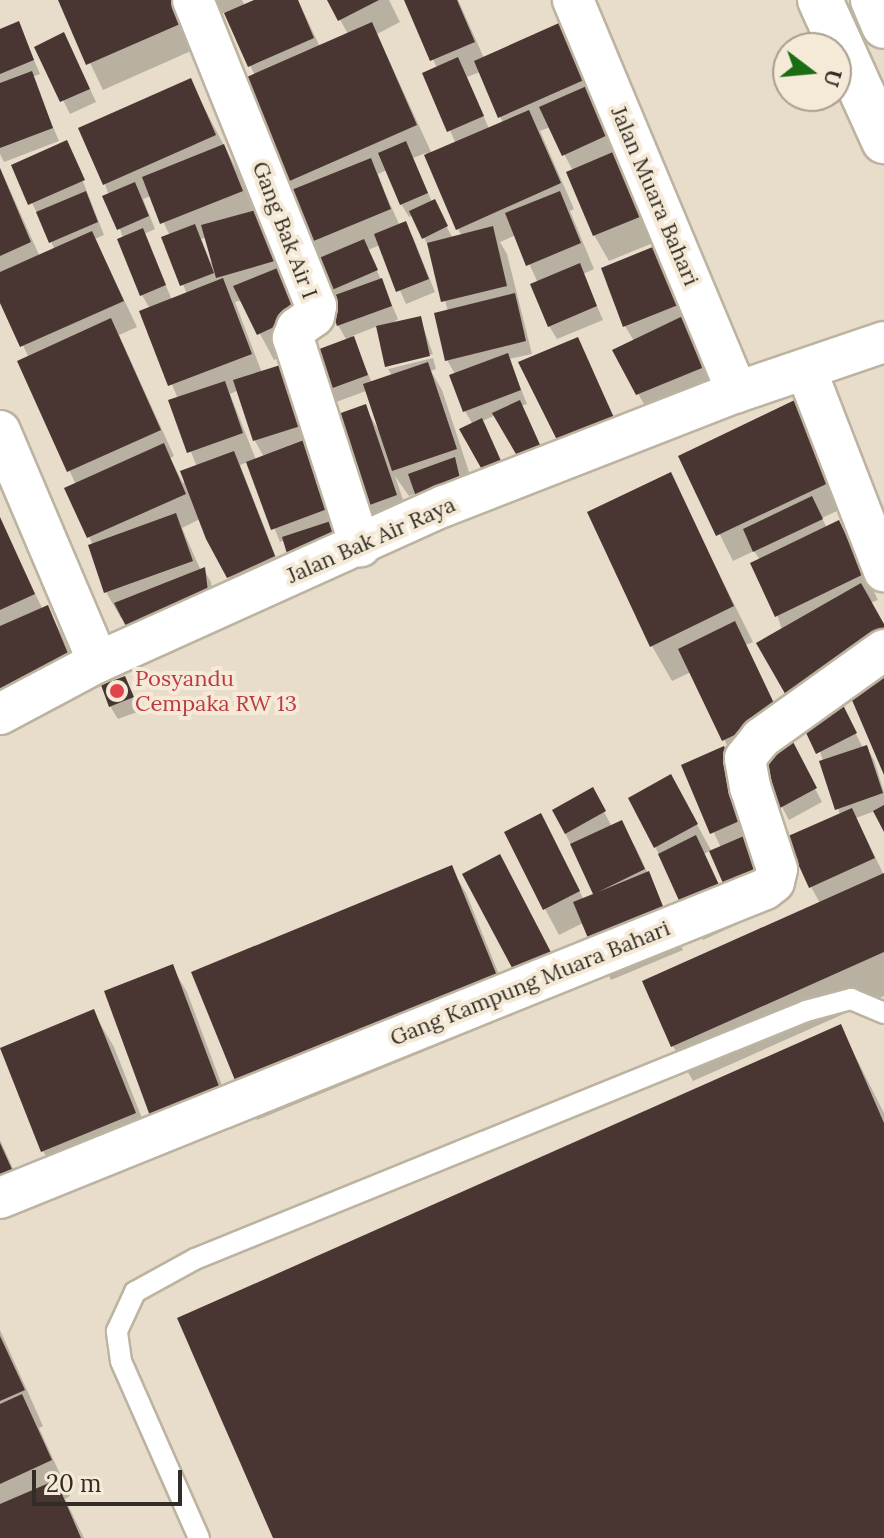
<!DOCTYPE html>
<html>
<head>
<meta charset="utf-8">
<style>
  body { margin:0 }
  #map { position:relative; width:884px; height:1538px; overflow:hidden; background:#e7ddca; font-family:Lora,serif }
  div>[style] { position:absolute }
  .shadow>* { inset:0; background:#0003 }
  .building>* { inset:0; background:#493632 }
  .roads { filter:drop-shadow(2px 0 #bcb3a0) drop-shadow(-2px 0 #bcb3a0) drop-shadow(0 2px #bcb3a0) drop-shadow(0 -2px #bcb3a0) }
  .service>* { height:20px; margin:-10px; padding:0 10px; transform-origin:10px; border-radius:10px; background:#fff }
  .minor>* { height:40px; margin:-20px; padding:0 20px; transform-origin:20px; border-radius:20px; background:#fff }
  .trunk>* { height:44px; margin:-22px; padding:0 22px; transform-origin:22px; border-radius:22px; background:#fff }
  .dots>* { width:22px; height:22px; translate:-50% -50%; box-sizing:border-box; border:4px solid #f5ead7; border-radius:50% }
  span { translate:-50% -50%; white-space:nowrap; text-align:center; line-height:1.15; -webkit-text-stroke:8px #f5ead7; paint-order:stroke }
  .street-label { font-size:22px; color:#312d26 }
  .health-label { font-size:22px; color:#be3a42 }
  .left { translate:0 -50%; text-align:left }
  .north { position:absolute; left:772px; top:32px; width:80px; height:80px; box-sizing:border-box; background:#f5ead7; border:2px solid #a79e90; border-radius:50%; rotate:106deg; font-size:22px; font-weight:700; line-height:32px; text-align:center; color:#312d26 }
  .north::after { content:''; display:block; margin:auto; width:28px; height:36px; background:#1b6d14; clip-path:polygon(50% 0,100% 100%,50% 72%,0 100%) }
  .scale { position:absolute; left:32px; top:1470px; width:150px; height:36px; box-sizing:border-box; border:4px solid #312d26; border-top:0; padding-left:10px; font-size:24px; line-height:28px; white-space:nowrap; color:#312d26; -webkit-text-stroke:6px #f5ead7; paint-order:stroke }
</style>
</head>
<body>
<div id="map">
  <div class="shadow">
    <div style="clip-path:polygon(60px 0,180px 0,200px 47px,103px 90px)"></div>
    <div style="clip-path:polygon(evenodd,206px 0,242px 0,245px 6px,259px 0,298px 0,320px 47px,348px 34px,329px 0,389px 0,400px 22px,377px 34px,432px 154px,456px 144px,425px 74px,437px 68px,406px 0,458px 0,484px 58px,567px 22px,660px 240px,609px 261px,594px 235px,573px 171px,550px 127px,540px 131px,574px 209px,570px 211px,594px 269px,583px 274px,603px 320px,557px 339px,549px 326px,538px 283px,516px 235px,500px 242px,507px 254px,532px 354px,509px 359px,527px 404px,521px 406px,546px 460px,525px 466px,496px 415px,473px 425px,465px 411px,452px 376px,455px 374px,447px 360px,448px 311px,430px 250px,413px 215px,409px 217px,401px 204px,387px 170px,378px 174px,385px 193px,400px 226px,405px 224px,413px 237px,435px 292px,406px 304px,380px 245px,368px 250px,398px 319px,390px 325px,420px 318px,433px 354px,388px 365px,388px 369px,378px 326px,352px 336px,372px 383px,392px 376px,388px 369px,433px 358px,436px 369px,431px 371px,442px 390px,470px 475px,409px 496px,395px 476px,410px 521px,373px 534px,358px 509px,365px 407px,379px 431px,366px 391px,328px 405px,321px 392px,347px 341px,338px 325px,286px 182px,255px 76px,226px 12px,214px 17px,206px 0,480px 72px,503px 123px,489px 129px,467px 77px,480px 72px,206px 0,426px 153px,458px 229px,462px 236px,453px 238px,432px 202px,413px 158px,426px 153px)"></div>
    <div style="clip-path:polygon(18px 23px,40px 74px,32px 77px,59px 141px,4px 162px,0 154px,0 31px)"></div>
    <div style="clip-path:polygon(37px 48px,71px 48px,96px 102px,70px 114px)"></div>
    <div style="clip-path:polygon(evenodd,190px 81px,238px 172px,254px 212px,299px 293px,315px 341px,274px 360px,242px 300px,235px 302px,262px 373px,289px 364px,344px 518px,280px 542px,248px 462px,240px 465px,281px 570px,236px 590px,200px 519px,182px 528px,201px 571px,204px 570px,211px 582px,215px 613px,121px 618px,106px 592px,93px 545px,67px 489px,76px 485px,20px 362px,29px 358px,0 297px,0 168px,40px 257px,55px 250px,14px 166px,73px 156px,104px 235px,95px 239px,137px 327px,119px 335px,174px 456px,170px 458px,183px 483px,186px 482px,197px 467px,171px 401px,178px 399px,142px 312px,150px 309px,142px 295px,105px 184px,190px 81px,151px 196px,170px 236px,164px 238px,187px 294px,172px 300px,144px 234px,155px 229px,143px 199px,151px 196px,190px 81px,207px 237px,214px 262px,211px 263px,201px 239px,207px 237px,190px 81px,239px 390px,255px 441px,264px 457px,256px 460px,230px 394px,239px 390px)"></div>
    <div style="clip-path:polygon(669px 243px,715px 394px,653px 420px,614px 351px,634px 341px,625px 326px)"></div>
    <div style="clip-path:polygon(577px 339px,627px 444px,574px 467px)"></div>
    <div style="clip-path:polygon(800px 400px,852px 504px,822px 518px,827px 528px,839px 523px,853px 548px,878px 600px,870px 603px,884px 627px,884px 770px,852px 694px,839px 701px,863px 748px,866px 747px,874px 760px,884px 792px,884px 827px,875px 811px,856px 818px,884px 875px,884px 996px,693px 1081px,673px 1046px,820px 903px,811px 887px,840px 815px,760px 560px,754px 551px,733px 561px,681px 457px)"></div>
    <div style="clip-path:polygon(670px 475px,753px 642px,746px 645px,773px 701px,731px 753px,691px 672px,672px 681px,652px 646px)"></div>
    <div style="clip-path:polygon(0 520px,43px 610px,47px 608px,61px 633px,84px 687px,0 723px)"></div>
    <div style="clip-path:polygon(124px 678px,140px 711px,118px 719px,110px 706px)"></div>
    <div style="clip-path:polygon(723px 749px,738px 774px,780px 883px,736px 902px,711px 850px,704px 854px,738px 924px,703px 940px,630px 798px,671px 777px,712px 852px,721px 848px,683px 766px)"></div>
    <div style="clip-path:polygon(796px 752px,822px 802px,789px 820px,782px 807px)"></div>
    <div style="clip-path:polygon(592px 789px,612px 827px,621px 823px,636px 848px,683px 950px,611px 980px,583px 923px,559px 935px,545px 909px,541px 816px,584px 900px,596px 895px,554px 811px)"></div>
    <div style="clip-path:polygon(451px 868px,466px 893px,515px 1014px,257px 1120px,242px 1094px)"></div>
    <div style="clip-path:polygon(172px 967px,187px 992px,236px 1123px,170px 1148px)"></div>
    <div style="clip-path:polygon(93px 1012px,114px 1047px,154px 1149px,64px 1186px,43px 1151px)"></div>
    <div style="clip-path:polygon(840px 1026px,884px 1113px,884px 1538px,275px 1538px)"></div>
    <div style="clip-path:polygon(0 1140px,28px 1202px,0 1214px)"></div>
    <div style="clip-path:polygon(0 1330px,43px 1426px,39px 1428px,70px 1496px,65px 1499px,84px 1538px,0 1538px)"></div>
  </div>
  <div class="building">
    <div style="clip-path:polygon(58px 0,178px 0,187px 21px,86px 65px)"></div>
    <div style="clip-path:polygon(254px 0,298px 0,314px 38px,248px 67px,224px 13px)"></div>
    <div style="clip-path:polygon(327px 0,379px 0,338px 21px)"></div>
    <div style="clip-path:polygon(404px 0,457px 0,475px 42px,430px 61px)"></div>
    <div style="clip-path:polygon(568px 19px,593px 76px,498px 118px,474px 61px)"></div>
    <div style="clip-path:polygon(19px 21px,34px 60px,0 74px,0 29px)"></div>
    <div style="clip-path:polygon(372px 22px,417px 125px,285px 183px,240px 80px)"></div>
    <div style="clip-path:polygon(64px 32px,90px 89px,60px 102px,34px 47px)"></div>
    <div style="clip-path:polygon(458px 57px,484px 116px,447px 132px,422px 73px)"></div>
    <div style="clip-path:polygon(32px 71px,53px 128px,0 148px,0 83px)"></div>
    <div style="clip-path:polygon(191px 78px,216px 135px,103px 185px,78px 128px)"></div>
    <div style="clip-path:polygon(589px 85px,610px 134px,562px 156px,539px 107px)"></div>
    <div style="clip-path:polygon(529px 110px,561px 183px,456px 230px,424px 155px)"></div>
    <div style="clip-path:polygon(67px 140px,85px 180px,28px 205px,11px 165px)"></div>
    <div style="clip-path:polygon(406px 141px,428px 193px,400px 205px,378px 153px)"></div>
    <div style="clip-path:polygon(224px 144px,243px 191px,160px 224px,142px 177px)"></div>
    <div style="clip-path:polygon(620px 149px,647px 214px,593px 236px,566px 172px)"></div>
    <div style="clip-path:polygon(371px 158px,391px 209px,299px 247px,279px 195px)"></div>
    <div style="clip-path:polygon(0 168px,31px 242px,0 256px)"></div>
    <div style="clip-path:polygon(135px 182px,149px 216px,117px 230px,102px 196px)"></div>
    <div style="clip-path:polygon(86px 191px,98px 222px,49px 243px,36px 212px)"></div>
    <div style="clip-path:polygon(560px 191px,581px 243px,526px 266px,505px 213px)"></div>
    <div style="clip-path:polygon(435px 199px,448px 226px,422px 239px,409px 211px)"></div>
    <div style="clip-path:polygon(263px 208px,278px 260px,216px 278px,201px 225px)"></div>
    <div style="clip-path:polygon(406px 221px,429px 279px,396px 292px,374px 234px)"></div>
    <div style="clip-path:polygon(195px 224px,214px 273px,180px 286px,161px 237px)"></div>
    <div style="clip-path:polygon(493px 226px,507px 286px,441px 302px,427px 243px)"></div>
    <div style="clip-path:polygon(143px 228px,166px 285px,140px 296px,117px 239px)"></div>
    <div style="clip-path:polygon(92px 231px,124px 301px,20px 347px,0 303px,0 272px)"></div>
    <div style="clip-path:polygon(364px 239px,378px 270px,325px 293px,312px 261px)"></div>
    <div style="clip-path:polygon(670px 240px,693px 299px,623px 327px,601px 268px)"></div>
    <div style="clip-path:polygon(580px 263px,597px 306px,548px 327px,530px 284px)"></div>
    <div style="clip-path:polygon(285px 265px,302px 314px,257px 335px,233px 286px)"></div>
    <div style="clip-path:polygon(223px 278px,252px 354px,168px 386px,139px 311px)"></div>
    <div style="clip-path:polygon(382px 278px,392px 306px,337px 326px,327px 298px)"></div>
    <div style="clip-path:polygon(515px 293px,526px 341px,445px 361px,434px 313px)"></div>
    <div style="clip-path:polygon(687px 314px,702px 368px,636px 395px,612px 350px)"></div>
    <div style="clip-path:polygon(421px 316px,430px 356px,385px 367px,376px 326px)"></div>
    <div style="clip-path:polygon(111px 318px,161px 430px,67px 472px,17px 361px)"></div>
    <div style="clip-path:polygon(354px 336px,368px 375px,319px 393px,306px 354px)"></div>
    <div style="clip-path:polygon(578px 337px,614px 418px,558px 442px,518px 362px)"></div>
    <div style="clip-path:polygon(508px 353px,521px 390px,463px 412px,449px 375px)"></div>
    <div style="clip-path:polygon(290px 362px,310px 423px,253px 441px,233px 380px)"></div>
    <div style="clip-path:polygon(428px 362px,457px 449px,392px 471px,363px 384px)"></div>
    <div style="clip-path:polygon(225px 381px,243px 433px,187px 453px,168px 400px)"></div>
    <div style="clip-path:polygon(801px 397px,839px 478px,716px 536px,678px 456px)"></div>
    <div style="clip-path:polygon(520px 400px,541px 447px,516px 454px,492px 413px)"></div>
    <div style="clip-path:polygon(366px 404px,397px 495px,356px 510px,324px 419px)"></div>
    <div style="clip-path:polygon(482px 418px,502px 463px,485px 475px,459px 429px)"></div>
    <div style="clip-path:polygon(312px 437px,338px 505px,271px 530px,246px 462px)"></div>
    <div style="clip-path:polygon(164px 443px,186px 494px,87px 538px,64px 488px)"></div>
    <div style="clip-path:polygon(234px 451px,275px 556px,227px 578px,206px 539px,180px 471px)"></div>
    <div style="clip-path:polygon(455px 457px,461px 483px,419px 505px,408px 474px)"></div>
    <div style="clip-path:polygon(671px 472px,734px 606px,650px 647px,587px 512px)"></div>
    <div style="clip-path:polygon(812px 496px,823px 519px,753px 552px,743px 529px)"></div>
    <div style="clip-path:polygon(176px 513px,193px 561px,104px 593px,88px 545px)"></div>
    <div style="clip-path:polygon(0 517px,35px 594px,0 610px)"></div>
    <div style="clip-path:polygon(340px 518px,341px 537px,288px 557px,282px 537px)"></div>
    <div style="clip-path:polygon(839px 520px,864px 574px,775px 617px,750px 563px)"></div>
    <div style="clip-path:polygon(205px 567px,209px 600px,130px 634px,114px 603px)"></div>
    <div style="clip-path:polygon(861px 583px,884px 624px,884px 642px,787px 697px,756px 643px)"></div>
    <div style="clip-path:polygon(48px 605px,71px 661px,0 691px,0 626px)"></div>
    <div style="clip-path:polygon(735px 621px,779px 714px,722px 741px,678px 649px)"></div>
    <div style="clip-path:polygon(884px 669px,884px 775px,846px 686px)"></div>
    <div style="clip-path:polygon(125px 676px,134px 697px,109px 707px,101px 685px)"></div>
    <div style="clip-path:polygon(840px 699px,857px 733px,816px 754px,800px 720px)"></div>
    <div style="clip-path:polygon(790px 736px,817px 788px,780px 808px,753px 756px)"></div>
    <div style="clip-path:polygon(867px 745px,883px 793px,835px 810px,819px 761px)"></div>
    <div style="clip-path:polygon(724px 746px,753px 815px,710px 834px,681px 765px)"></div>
    <div style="clip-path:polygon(671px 774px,698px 824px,654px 848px,628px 798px)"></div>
    <div style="clip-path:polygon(593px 787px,606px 811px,565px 834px,552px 810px)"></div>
    <div style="clip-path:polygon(884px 805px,884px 832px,873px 811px)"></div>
    <div style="clip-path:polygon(852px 808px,875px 858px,809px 888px,786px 837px)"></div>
    <div style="clip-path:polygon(541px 813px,580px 891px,543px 910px,504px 832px)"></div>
    <div style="clip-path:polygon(622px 820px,645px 869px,598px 892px,649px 871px,670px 924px,595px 955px,573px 902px,593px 894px,570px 844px)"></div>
    <div style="clip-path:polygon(758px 830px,774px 870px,726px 890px,709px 851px)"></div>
    <div style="clip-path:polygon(696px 835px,725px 898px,686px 916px,658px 854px)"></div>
    <div style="clip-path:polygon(500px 854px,555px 960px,518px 979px,462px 874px)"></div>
    <div style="clip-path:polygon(452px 865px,502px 988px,241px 1095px,191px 972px)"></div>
    <div style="clip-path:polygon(884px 873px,884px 952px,671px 1047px,642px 981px)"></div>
    <div style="clip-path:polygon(173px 964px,223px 1097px,153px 1124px,104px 991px)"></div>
    <div style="clip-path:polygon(94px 1009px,136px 1113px,41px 1152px,0 1048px)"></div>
    <div style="clip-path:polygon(841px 1024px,884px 1123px,884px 1538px,273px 1538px,177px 1318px)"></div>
    <div style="clip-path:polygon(0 1143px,15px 1176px,0 1182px)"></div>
    <div style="clip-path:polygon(0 1336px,25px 1390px,0 1401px)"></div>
    <div style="clip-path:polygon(22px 1394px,52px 1460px,0 1484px,0 1404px)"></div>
    <div style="clip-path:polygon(56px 1480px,81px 1538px,0 1538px,0 1504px)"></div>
  </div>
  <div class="roads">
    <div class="service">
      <div style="left:199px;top:1538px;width:193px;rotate:-113.8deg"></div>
      <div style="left:121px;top:1361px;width:30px;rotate:-98deg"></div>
      <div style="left:117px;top:1331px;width:43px;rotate:-65.2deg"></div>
      <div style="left:135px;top:1292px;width:68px;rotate:-28.8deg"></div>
      <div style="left:195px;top:1259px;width:659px;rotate:-22.09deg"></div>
      <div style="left:806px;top:1011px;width:47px;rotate:-14.9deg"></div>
      <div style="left:851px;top:999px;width:36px;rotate:23deg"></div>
    </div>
    <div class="minor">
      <div style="left:193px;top:0;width:330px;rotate:68.1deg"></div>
      <div style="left:316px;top:306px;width:10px;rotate:101deg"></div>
      <div style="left:314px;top:316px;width:21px;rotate:145deg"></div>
      <div style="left:297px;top:328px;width:11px;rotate:112deg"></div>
      <div style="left:293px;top:338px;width:219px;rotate:72.1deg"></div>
      <div style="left:573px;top:0;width:425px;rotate:67.3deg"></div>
      <div style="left:806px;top:370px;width:216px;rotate:68.8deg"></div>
      <div style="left:0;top:431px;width:251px;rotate:67deg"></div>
      <div style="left:0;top:714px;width:111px;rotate:-28deg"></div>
      <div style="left:98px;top:662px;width:380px;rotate:-24.3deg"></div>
      <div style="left:444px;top:506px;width:314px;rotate:-21.3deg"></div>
      <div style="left:737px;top:392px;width:155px;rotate:-18.8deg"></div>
      <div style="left:0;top:1198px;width:825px;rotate:-21.99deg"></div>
      <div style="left:765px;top:889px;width:11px;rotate:-38deg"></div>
      <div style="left:774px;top:882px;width:13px;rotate:-77deg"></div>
      <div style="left:777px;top:869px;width:86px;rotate:-108.2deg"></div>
      <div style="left:750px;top:787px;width:29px;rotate:-100deg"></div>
      <div style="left:745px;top:758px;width:26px;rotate:-51deg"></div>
      <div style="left:761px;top:738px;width:151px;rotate:-35.6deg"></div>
    </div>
    <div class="trunk">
      <div style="left:820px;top:0;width:155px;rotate:65.6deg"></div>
      <div style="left:873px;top:0;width:28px;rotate:67deg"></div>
    </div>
  </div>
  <div class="dots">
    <div style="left:117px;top:691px;background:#e0444e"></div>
  </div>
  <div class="street-label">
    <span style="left:655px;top:196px;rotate:67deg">Jalan Muara Bahari</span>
    <span style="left:285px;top:230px;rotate:69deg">Gang Bak Air I</span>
    <span style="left:371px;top:540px;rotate:-24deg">Jalan Bak Air Raya</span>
    <span style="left:530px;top:983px;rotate:-22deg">Gang Kampung Muara Bahari</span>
  </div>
  <div class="health-label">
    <span class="left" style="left:135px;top:691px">Posyandu<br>Cempaka RW 13</span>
  </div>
  <div class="north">U</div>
  <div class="scale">20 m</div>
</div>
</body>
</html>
